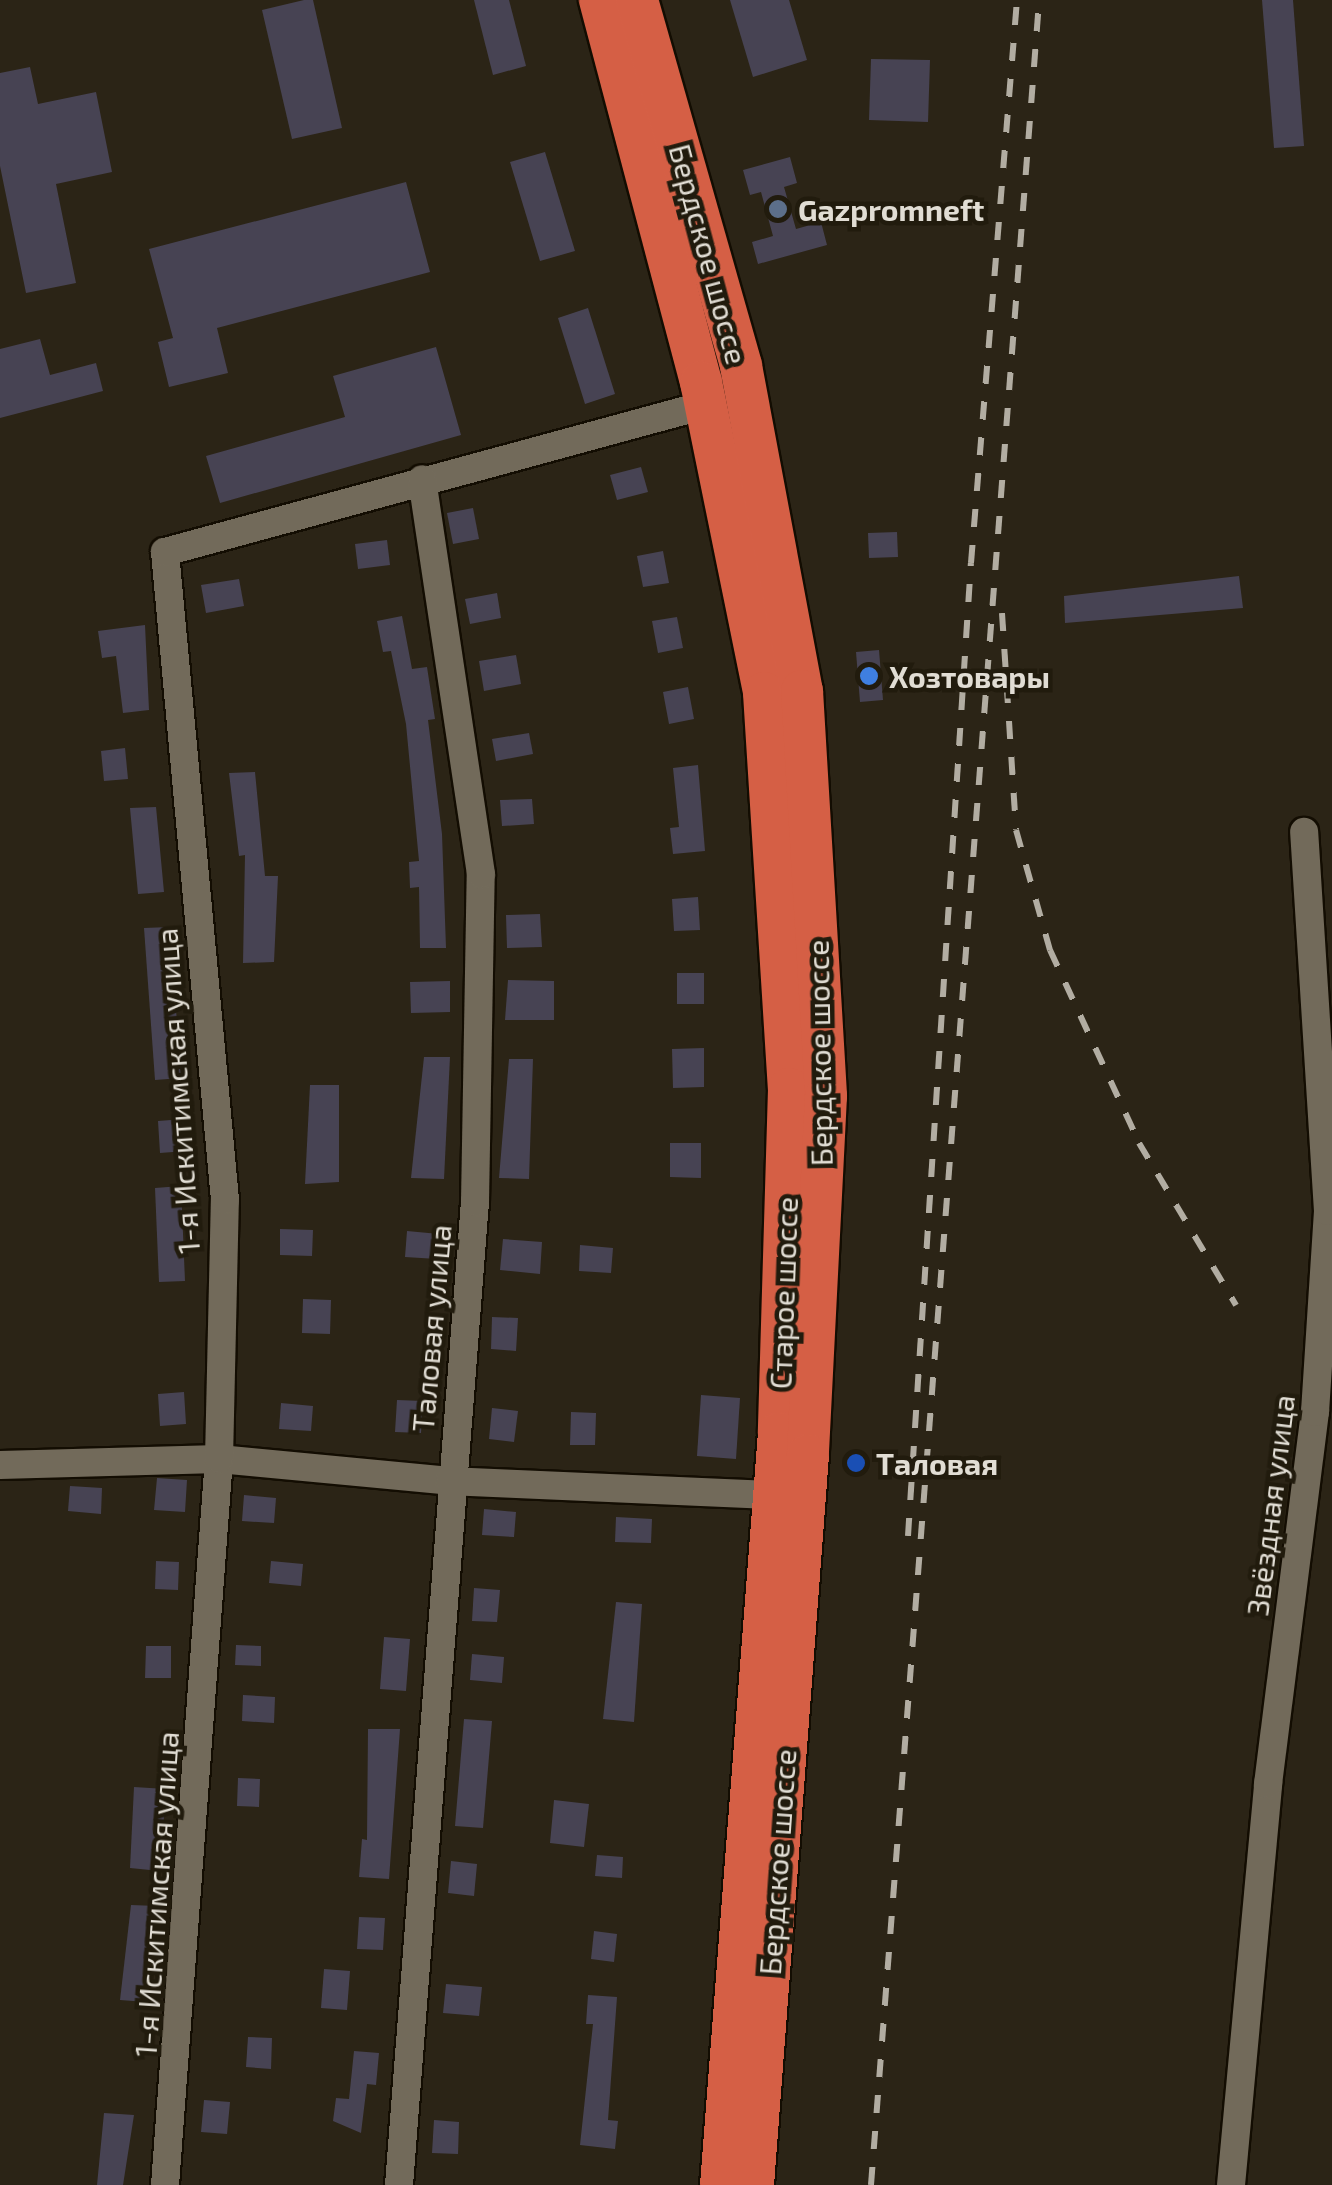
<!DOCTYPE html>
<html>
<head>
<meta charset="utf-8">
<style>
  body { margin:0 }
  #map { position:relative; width:1332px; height:2185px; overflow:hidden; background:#2b2416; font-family:"Exo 2",sans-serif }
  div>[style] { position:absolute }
  .building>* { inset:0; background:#474353 }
  .roads { filter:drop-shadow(2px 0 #130d02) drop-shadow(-2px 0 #130d02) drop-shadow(0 2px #130d02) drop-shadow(0 -2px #130d02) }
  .minor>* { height:28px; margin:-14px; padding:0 14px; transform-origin:14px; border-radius:14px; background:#726a5a }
  .highway>* { height:42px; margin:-21px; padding:0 21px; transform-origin:21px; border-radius:21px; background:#d55f45 }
  .rail>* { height:6px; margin-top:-3px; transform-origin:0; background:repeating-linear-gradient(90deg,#b2ada2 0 18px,transparent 0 36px) }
  .dots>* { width:28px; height:28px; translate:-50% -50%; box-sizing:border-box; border:5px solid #211b0d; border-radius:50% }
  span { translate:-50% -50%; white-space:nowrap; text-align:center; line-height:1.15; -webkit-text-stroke:9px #211b0d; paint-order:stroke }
  .poi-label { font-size:30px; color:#e1ddd4; font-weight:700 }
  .left { translate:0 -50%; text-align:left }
  .street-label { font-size:30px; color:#e1ddd4 }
</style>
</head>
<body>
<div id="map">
  <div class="building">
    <div style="clip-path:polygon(304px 0,313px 0,342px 128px,292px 139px,262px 10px)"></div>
    <div style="clip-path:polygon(474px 0,509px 0,526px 66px,493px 75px)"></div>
    <div style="clip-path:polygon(730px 0,789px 0,807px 60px,753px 77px)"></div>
    <div style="clip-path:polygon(1262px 0,1293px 0,1304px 146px,1274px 148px)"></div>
    <div style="clip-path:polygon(871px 59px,930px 60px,928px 122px,869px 120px)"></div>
    <div style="clip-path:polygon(30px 67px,38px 104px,96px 92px,112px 172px,56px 184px,76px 283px,26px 293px,0 166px,0 73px)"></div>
    <div style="clip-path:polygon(545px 152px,575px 251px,540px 261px,510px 162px)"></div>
    <div style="clip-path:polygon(790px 157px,797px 183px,784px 187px,796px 229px,821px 222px,827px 245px,758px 264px,752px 242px,773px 236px,761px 192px,750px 195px,743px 170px)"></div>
    <div style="clip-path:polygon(406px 182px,430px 272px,217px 328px,228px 373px,169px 387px,158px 342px,173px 338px,149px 249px)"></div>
    <div style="clip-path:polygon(588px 308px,615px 394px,585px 404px,558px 318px)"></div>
    <div style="clip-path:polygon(40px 339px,50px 375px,96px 363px,103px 391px,0 418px,0 349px)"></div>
    <div style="clip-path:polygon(436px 347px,461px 435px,220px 503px,206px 456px,345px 417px,333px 376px)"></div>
    <div style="clip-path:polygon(641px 467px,648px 492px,617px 500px,610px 475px)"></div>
    <div style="clip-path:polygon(473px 508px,479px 539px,453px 544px,447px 513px)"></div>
    <div style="clip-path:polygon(897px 532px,898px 557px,869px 558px,868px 533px)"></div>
    <div style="clip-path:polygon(387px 540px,390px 565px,358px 569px,355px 544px)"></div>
    <div style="clip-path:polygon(663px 551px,669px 583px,643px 587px,637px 556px)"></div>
    <div style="clip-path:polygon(1239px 576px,1243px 608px,1065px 623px,1064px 596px)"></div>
    <div style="clip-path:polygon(239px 579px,244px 606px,206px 613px,201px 585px)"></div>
    <div style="clip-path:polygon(497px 593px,501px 618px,470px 624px,465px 599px)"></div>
    <div style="clip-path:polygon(402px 616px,412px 669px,427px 667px,435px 719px,428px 720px,442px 834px,446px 948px,420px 948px,419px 887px,410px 888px,409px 862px,419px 861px,406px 724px,391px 651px,383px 652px,377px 621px)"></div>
    <div style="clip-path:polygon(677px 617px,683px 648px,658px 653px,652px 621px)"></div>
    <div style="clip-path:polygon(145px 625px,149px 710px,123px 713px,116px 656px,102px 658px,98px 631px)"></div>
    <div style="clip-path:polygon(879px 650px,883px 700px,860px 702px,856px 652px)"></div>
    <div style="clip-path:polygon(516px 655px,521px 684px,484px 691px,479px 661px)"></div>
    <div style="clip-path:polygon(688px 687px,694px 719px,669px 724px,663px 692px)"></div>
    <div style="clip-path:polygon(529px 733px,533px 754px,496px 761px,492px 739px)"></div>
    <div style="clip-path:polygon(125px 748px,128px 779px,104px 781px,101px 751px)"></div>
    <div style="clip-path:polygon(698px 765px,705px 851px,673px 854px,670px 828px,679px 827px,673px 768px)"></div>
    <div style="clip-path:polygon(255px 772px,265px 876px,278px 876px,274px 962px,243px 963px,245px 855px,239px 856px,229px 773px)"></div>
    <div style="clip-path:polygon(532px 799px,534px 824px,502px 826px,500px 800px)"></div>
    <div style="clip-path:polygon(156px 807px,164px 892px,138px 894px,130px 808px)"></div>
    <div style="clip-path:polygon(698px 897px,700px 930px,674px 931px,672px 899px)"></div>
    <div style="clip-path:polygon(540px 914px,542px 947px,507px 948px,506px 915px)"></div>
    <div style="clip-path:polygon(170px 927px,181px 1078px,155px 1080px,144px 928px)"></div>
    <div style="clip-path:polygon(677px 973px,704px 973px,704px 1004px,677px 1004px)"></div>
    <div style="clip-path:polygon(508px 980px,554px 981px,554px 1020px,505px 1020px)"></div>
    <div style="clip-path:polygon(450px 981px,450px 1012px,411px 1013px,410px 982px)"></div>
    <div style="clip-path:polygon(704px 1048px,704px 1087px,673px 1088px,672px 1049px)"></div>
    <div style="clip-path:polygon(424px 1057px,450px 1057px,444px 1179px,411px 1178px)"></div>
    <div style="clip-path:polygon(509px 1059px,533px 1059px,529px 1179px,499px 1178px)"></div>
    <div style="clip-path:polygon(310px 1085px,339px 1085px,339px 1182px,305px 1184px)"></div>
    <div style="clip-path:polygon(184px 1119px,186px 1151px,160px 1153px,158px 1121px)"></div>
    <div style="clip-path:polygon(670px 1143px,701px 1143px,701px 1178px,670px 1177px)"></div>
    <div style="clip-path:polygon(181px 1186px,185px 1281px,159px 1282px,155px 1188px)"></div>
    <div style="clip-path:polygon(280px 1229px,313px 1230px,312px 1256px,280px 1255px)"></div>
    <div style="clip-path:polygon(407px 1231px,439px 1234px,437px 1259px,405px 1257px)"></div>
    <div style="clip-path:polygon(503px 1239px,542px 1242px,540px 1274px,500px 1270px)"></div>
    <div style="clip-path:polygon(580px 1245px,613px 1248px,611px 1273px,579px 1271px)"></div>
    <div style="clip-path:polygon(303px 1299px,331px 1300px,330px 1334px,302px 1333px)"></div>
    <div style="clip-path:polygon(492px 1317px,518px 1318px,516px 1351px,491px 1349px)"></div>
    <div style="clip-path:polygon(184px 1392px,186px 1424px,160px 1426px,158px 1394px)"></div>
    <div style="clip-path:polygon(701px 1395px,740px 1398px,736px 1459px,697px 1456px)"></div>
    <div style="clip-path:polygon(397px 1400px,423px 1401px,421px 1433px,395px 1432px)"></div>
    <div style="clip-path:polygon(281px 1403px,313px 1406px,311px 1431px,279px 1429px)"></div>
    <div style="clip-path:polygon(492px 1408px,518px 1411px,514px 1442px,489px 1439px)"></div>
    <div style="clip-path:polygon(571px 1412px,596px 1413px,595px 1445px,570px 1445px)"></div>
    <div style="clip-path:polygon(157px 1478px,187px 1480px,185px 1512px,154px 1510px)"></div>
    <div style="clip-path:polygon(70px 1486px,102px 1488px,101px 1514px,68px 1511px)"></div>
    <div style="clip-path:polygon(244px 1495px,276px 1498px,274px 1523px,242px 1521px)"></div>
    <div style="clip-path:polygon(484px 1509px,516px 1512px,514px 1537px,482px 1535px)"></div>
    <div style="clip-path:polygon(616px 1517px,652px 1519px,651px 1543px,615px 1542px)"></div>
    <div style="clip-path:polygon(156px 1561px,179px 1562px,178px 1590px,155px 1589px)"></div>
    <div style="clip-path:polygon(271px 1561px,303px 1564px,301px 1586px,269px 1583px)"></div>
    <div style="clip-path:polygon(474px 1588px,500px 1590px,497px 1622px,472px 1621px)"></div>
    <div style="clip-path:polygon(616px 1602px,642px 1604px,634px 1722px,603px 1719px)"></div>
    <div style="clip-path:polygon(384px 1637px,410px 1639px,406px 1691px,380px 1689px)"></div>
    <div style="clip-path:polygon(236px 1645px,261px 1646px,261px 1666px,235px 1665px)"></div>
    <div style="clip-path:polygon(146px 1646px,171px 1646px,171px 1678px,145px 1678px)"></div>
    <div style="clip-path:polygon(472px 1654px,504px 1657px,502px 1683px,470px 1680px)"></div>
    <div style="clip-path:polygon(243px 1695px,275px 1697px,274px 1723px,242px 1721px)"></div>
    <div style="clip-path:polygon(464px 1719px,492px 1721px,483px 1828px,455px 1826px)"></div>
    <div style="clip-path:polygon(368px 1729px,400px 1729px,389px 1879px,359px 1877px,362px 1839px,367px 1840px)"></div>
    <div style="clip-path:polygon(238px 1778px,260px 1779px,259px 1807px,237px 1806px)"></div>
    <div style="clip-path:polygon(134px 1787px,166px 1789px,160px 1871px,130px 1868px)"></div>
    <div style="clip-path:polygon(554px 1800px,589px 1804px,584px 1847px,550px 1843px)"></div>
    <div style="clip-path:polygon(597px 1855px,623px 1857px,622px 1878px,595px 1876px)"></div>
    <div style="clip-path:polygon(451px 1861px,477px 1864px,474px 1896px,448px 1893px)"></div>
    <div style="clip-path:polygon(131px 1905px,157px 1906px,146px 2002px,120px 2000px)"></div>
    <div style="clip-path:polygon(359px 1917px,385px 1918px,383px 1950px,357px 1949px)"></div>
    <div style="clip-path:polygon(594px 1931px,617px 1934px,614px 1962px,591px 1959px)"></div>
    <div style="clip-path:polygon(324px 1969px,350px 1971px,347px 2010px,321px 2008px)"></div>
    <div style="clip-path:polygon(446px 1984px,482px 1987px,479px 2016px,443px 2013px)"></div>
    <div style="clip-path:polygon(588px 1995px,617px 1997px,608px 2120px,618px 2121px,615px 2149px,580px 2145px,593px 2024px,586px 2024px)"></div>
    <div style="clip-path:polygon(248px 2037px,272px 2038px,271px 2069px,246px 2067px)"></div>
    <div style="clip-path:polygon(354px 2051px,379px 2053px,376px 2085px,367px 2084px,361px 2133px,333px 2121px,336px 2098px,349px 2099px)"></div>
    <div style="clip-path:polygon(204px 2100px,230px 2102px,227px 2134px,201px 2132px)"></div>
    <div style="clip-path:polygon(104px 2113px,134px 2115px,123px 2185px,97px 2185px)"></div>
    <div style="clip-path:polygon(434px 2120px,459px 2122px,458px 2154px,432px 2153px)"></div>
  </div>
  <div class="roads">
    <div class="minor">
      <div style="left:0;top:1465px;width:219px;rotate:-1.6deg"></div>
      <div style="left:219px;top:1459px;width:232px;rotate:5.4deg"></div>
      <div style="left:450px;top:1481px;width:324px;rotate:2.5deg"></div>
      <div style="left:165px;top:2185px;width:728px;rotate:-85.75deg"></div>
      <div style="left:219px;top:1459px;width:259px;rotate:-88.7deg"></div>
      <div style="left:225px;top:1200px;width:651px;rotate:-95.29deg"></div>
      <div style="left:165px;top:552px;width:560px;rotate:-15.23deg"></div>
      <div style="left:399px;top:2185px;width:986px;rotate:-85.58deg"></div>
      <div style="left:475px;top:1202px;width:328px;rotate:-89deg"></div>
      <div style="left:481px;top:874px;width:399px;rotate:-98.5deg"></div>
      <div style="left:1231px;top:2185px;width:403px;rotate:-84.7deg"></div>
      <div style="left:1268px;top:1784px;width:375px;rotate:-82.8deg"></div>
      <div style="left:1315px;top:1412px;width:201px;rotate:-86.3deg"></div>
      <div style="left:1328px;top:1211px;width:380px;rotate:-93.6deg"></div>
    </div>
    <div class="highway">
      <div style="left:600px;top:0;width:395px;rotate:75.2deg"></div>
      <div style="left:701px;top:382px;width:317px;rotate:78.5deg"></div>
      <div style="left:764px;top:693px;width:397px;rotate:86.4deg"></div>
      <div style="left:789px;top:1089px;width:344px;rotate:91.7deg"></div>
      <div style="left:779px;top:1433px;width:754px;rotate:94.41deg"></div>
      <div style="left:637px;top:0;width:380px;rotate:74.1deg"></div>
      <div style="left:741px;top:366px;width:331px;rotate:79.4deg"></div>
      <div style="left:802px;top:691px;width:406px;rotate:86.6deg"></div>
      <div style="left:826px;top:1096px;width:359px;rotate:92.9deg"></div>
      <div style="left:808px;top:1455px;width:732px;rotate:94.31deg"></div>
    </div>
  </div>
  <div class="rail">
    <div style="left:1002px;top:613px;width:217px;rotate:86.3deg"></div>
    <div style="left:1016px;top:830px;width:125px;rotate:74.2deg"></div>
    <div style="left:1050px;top:950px;width:213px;rotate:65.2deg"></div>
    <div style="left:1139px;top:1143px;width:189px;rotate:59.1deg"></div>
    <div style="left:908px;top:1536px;width:975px;rotate:-86.3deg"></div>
    <div style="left:971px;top:563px;width:565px;rotate:-85.33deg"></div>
    <div style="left:871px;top:2185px;width:2191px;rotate:-85.6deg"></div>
  </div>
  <div class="dots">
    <div style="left:778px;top:209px;background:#5c6f8a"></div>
    <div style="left:869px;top:676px;background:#3f7fe0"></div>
    <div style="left:856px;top:1463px;background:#1a4fb4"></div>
  </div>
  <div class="poi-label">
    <span class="left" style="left:798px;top:209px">Gazpromneft</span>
    <span class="left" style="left:889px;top:676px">Хозтовары</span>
    <span class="left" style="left:876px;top:1463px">Таловая</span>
  </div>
  <div class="street-label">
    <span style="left:709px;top:254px;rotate:75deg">Бердское шоссе</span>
    <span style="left:819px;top:1053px;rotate:-91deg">Бердское шоссе</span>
    <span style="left:177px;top:1091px;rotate:-94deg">1-я Искитимская улица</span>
    <span style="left:783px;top:1293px;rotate:-88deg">Старое шоссе</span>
    <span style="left:431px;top:1328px;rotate:-85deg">Таловая улица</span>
    <span style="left:1270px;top:1505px;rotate:-83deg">Звёздная улица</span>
    <span style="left:777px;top:1862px;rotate:-86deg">Бердское шоссе</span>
    <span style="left:156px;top:1894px;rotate:-86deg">1-я Искитимская улица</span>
  </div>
</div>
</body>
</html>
